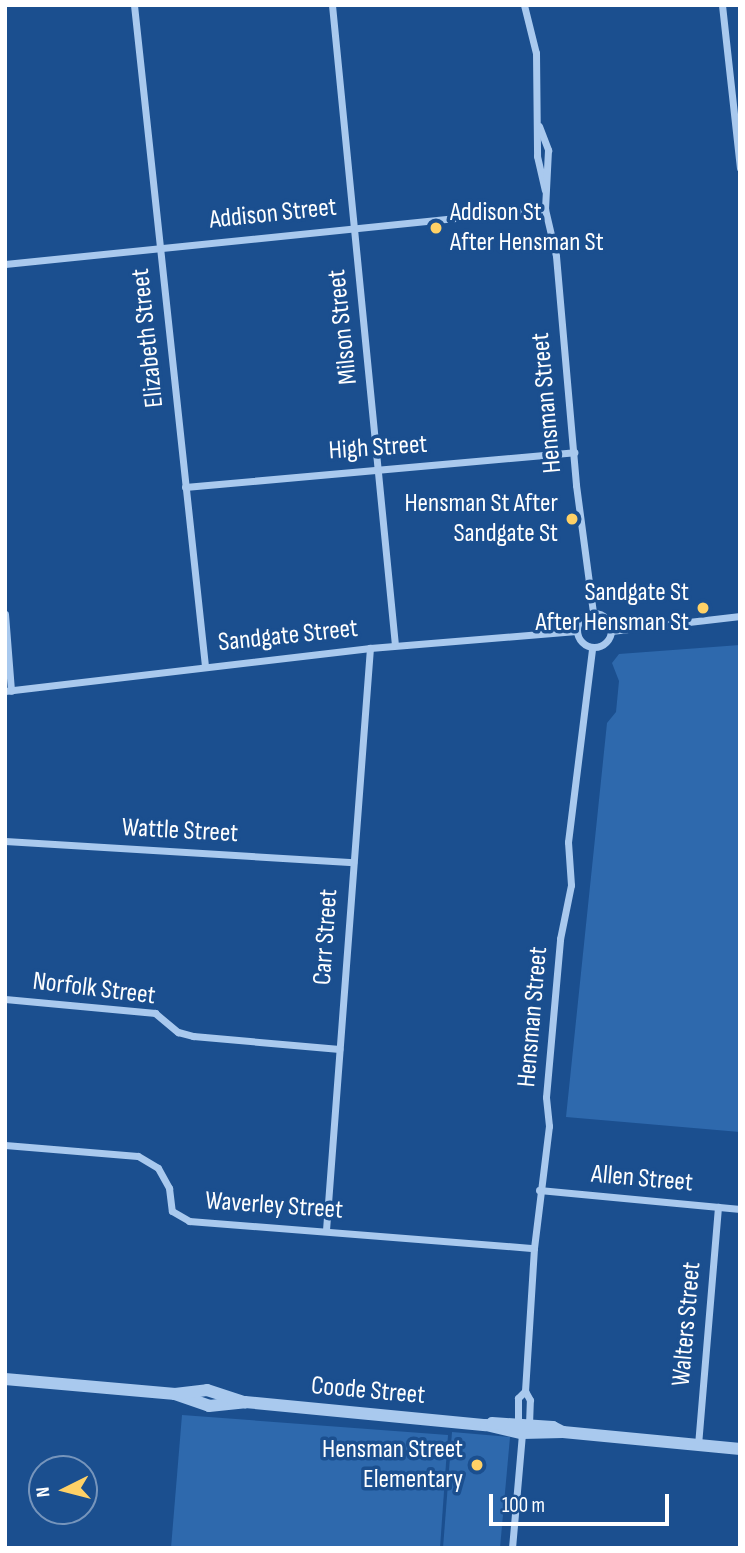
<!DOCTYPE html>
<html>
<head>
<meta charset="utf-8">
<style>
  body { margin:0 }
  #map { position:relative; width:745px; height:1553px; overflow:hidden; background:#1b4f8f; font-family:"Sofia Sans Condensed",sans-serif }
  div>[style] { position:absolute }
  .green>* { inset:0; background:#2e69ad }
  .minor>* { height:7px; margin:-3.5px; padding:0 3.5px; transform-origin:3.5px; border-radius:3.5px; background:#a9c9ee }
  .minor>.ring { margin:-3.5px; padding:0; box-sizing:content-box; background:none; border:7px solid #a9c9ee; border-radius:50% }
  .tertiary>* { height:12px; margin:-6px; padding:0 6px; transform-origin:6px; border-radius:6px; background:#a9c9ee }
  .dots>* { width:19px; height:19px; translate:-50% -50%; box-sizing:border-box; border:4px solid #1b4f8f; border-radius:50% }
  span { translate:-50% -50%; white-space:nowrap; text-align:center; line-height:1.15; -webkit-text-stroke:7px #1b4f8f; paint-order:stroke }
  .poi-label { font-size:26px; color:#fff }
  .left { translate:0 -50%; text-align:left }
  .right { translate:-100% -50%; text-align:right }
  .street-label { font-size:26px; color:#fff }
  .frame { position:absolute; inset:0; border:7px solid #fff; pointer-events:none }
  .north { position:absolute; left:28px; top:1455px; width:70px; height:70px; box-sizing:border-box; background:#1b4f8f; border:2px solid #7695bc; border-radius:50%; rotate:264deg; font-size:19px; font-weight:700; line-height:28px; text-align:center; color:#fff }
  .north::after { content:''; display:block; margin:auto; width:24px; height:32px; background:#ffd166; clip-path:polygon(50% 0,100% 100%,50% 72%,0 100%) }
  .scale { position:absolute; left:489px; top:1494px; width:180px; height:32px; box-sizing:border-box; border:4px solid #fff; border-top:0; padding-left:9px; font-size:21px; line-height:24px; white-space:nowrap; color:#fff; -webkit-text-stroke:5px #1b4f8f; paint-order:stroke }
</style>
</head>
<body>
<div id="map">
  <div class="green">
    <div style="clip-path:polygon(740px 645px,740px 1132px,566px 1117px,607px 723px,616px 712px,619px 681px,612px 663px,619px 654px)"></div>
    <div style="clip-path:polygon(182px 1415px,448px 1435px,440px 1548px,171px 1548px)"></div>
    <div style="clip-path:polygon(452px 1432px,510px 1437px,500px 1548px,443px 1548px)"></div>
  </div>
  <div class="minor">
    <div style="left:134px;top:5px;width:665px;rotate:83.87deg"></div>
    <div style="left:332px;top:5px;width:643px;rotate:84.38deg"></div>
    <div style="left:524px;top:5px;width:49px;rotate:76deg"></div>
    <div style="left:536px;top:53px;width:103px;rotate:89.4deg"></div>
    <div style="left:537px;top:156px;width:35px;rotate:77deg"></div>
    <div style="left:722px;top:5px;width:164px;rotate:83.7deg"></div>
    <div style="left:539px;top:126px;width:26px;rotate:69deg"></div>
    <div style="left:548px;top:150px;width:59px;rotate:92.9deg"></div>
    <div style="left:545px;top:209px;width:48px;rotate:76.8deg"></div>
    <div style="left:556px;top:256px;width:230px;rotate:85deg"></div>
    <div style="left:576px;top:485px;width:128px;rotate:82.4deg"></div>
    <div style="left:5px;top:264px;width:543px;rotate:-5.82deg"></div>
    <div style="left:185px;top:487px;width:391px;rotate:-5.1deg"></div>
    <div class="ring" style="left:577px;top:613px;width:27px;height:27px"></div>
    <div style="left:5px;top:614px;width:77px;rotate:85.5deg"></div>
    <div style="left:611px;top:631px;width:130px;rotate:-6.6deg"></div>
    <div style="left:5px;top:691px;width:368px;rotate:-6.7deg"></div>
    <div style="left:370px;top:648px;width:207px;rotate:-4.7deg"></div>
    <div style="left:5px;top:841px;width:349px;rotate:3.5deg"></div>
    <div style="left:5px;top:999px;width:151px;rotate:5.3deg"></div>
    <div style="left:155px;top:1013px;width:30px;rotate:40deg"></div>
    <div style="left:178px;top:1032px;width:16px;rotate:15deg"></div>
    <div style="left:193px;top:1036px;width:147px;rotate:5.1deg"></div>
    <div style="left:5px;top:1145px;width:133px;rotate:4.7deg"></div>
    <div style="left:138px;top:1156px;width:23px;rotate:31deg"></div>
    <div style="left:158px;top:1168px;width:23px;rotate:61deg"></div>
    <div style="left:169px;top:1188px;width:23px;rotate:83deg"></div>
    <div style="left:172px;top:1211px;width:20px;rotate:30deg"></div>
    <div style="left:189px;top:1221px;width:346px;rotate:4.5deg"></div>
    <div style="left:539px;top:1190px;width:202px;rotate:5.4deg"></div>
    <div style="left:326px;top:1230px;width:584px;rotate:-85.68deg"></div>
    <div style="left:518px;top:1427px;width:29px;rotate:-90deg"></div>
    <div style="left:518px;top:1398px;width:10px;rotate:-45deg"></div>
    <div style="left:698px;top:1445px;width:239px;rotate:-85.2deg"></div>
    <div style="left:512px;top:1548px;width:115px;rotate:-85deg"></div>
    <div style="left:522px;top:1433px;width:11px;rotate:-49deg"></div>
    <div style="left:529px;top:1425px;width:25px;rotate:-88deg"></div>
    <div style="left:530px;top:1400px;width:10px;rotate:-119deg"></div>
    <div style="left:525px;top:1391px;width:143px;rotate:-86.4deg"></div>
    <div style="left:534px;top:1248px;width:123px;rotate:-83deg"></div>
    <div style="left:549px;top:1126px;width:29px;rotate:-96deg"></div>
    <div style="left:546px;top:1097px;width:159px;rotate:-84.9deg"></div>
    <div style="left:560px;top:939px;width:55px;rotate:-78.5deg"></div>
    <div style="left:571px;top:885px;width:43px;rotate:-94deg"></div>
    <div style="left:568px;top:842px;width:195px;rotate:-82.9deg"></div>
  </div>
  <div class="tertiary">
    <div style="left:5px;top:1379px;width:171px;rotate:5deg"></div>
    <div style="left:175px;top:1394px;width:36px;rotate:19deg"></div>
    <div style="left:209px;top:1406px;width:36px;rotate:-6deg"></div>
    <div style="left:245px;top:1402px;width:242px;rotate:5.5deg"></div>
    <div style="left:486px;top:1425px;width:37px;rotate:13deg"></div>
    <div style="left:522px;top:1433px;width:41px;rotate:-1.4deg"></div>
    <div style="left:563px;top:1432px;width:178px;rotate:5.5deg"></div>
    <div style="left:175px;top:1394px;width:32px;rotate:-7deg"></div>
    <div style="left:207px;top:1390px;width:40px;rotate:18deg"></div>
    <div style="left:492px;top:1423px;width:61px;rotate:3.8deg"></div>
    <div style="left:553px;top:1427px;width:11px;rotate:27deg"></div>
  </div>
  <div class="dots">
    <div style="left:436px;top:228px;background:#ffd166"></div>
    <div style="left:572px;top:519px;background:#ffd166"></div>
    <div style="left:703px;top:608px;background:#ffd166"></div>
    <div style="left:477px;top:1465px;background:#ffd166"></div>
  </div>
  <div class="poi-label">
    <span class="left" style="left:450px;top:228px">Addison St<br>After Hensman St</span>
    <span class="right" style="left:558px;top:519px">Hensman St After<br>Sandgate St</span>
    <span class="right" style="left:689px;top:608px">Sandgate St<br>After Hensman St</span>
    <span class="right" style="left:463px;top:1465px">Hensman Street<br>Elementary</span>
  </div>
  <div class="street-label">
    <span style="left:273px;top:214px;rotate:-6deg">Addison Street</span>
    <span style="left:343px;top:327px;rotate:-96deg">Milson Street</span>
    <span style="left:148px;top:338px;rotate:-96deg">Elizabeth Street</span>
    <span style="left:547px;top:403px;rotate:-95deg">Hensman Street</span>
    <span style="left:378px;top:448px;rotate:-4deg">High Street</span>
    <span style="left:288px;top:636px;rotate:-6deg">Sandgate Street</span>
    <span style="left:180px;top:831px;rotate:3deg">Wattle Street</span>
    <span style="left:326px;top:937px;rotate:-86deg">Carr Street</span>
    <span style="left:94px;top:989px;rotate:7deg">Norfolk Street</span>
    <span style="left:533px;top:1017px;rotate:-85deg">Hensman Street</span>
    <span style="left:642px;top:1179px;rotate:5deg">Allen Street</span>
    <span style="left:274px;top:1206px;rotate:4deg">Waverley Street</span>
    <span style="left:687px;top:1324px;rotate:-85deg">Walters Street</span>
    <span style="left:368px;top:1391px;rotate:5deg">Coode Street</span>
  </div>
  <div class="frame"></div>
  <div class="north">N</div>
  <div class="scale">100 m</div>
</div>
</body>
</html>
